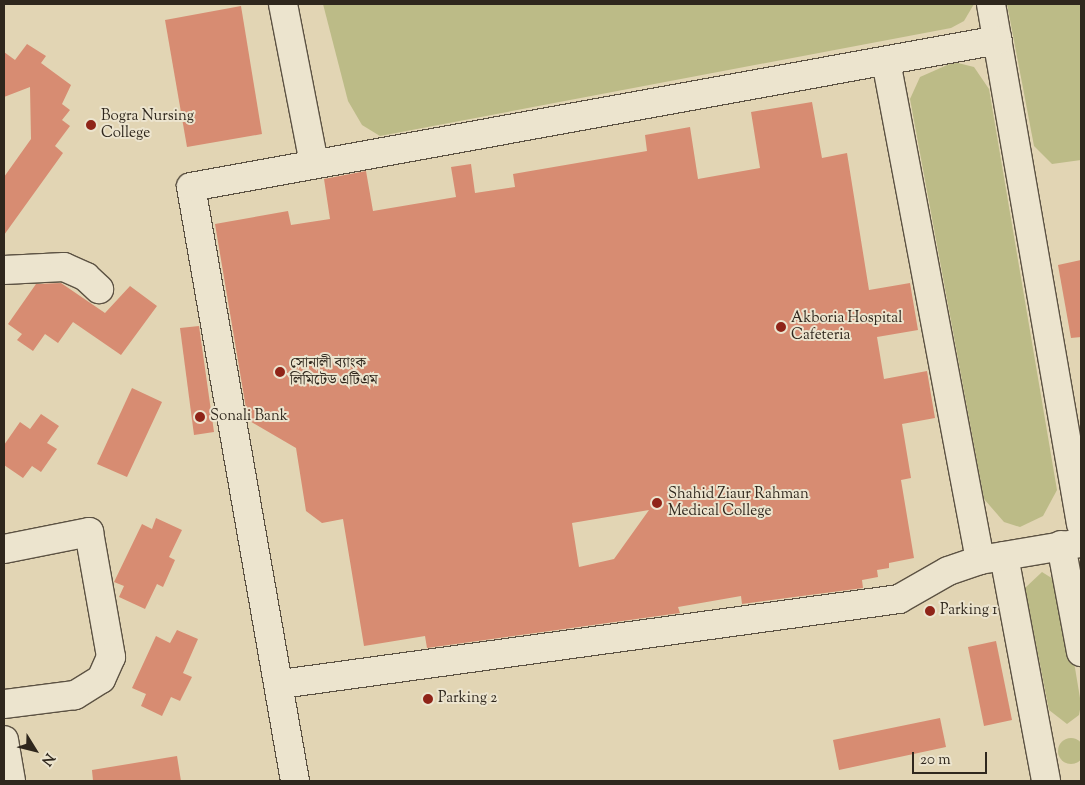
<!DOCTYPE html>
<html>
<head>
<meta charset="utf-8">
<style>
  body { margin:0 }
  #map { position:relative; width:1085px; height:785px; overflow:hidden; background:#e2d5b4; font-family:"Sorts Mill Goudy","Noto Serif Bengali",serif }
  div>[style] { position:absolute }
  .green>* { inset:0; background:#bcbb87 }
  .round { border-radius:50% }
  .building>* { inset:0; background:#d78c72 }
  .roads { filter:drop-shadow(1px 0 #5c5243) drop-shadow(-1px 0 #5c5243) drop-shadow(0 1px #5c5243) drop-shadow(0 -1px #5c5243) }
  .minor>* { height:28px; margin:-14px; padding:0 14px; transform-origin:14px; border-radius:14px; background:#ece4ce }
  .dots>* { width:14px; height:14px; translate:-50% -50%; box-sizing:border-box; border:2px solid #ece4ce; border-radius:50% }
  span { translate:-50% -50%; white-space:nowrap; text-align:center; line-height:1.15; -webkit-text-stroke:4px #ece4ce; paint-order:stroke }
  .poi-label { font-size:15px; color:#2f271d }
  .left { translate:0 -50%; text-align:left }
  .frame { position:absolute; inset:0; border:5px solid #2f271d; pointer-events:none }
  .north { position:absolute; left:10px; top:725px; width:50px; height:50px; -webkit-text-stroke:4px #ece4ce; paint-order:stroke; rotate:126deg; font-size:14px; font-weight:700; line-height:20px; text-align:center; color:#2f271d }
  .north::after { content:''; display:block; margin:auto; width:18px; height:22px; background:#2f271d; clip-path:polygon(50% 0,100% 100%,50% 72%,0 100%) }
  .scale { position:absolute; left:912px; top:752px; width:75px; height:22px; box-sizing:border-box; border:2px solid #2f271d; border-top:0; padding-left:6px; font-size:15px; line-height:18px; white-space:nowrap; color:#2f271d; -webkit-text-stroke:4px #ece4ce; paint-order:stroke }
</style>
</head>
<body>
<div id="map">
  <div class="green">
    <div style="clip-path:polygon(323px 4px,974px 4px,964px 21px,951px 28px,380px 136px,362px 125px,348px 101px)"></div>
    <div style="clip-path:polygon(1007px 4px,1081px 4px,1081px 160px,1052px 164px,1034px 146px)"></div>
    <div style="clip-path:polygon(954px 62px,974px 67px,989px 89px,1057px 490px,1043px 516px,1020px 527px,1004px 522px,984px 499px,910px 99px,920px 77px)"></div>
    <div style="clip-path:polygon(1042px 572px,1061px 584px,1081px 704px,1079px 715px,1067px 724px,1049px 710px,1025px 588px)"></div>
    <div class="round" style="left:1058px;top:738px;width:26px;height:26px"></div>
  </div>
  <div class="building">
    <div style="clip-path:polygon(241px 6px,262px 134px,187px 147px,165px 20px)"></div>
    <div style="clip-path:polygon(27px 44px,46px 56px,41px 63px,71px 85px,62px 104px,70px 110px,62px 120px,70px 126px,55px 146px,63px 153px,4px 235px,4px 177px,31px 139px,30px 87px,4px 97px,4px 52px,15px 60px)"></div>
    <div style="clip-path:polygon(evenodd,812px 102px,822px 158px,847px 153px,869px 290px,910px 283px,918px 330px,877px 337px,884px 379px,927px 371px,935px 418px,902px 424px,911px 478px,901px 480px,914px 558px,889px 563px,889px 568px,877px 570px,878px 577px,862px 580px,863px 588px,742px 604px,741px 596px,678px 607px,680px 613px,427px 648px,425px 636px,364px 646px,343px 519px,322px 523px,306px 511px,296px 448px,248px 420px,215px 224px,288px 211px,291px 225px,330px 219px,324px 179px,366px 171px,373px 211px,456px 197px,451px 167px,471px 164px,475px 193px,515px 187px,513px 174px,647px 151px,645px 135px,690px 127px,698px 179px,760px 168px,751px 112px,812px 102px,649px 510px,614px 559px,579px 567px,572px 523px,649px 510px)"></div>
    <div style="clip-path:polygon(1081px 260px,1081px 337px,1071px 338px,1058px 265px)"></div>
    <div style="clip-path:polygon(61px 283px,105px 313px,130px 286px,157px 306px,121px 355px,73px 322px,58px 343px,45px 334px,33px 351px,17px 340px,22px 334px,8px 324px,36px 284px)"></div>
    <div style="clip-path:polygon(199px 326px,214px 432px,194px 435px,180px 328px)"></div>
    <div style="clip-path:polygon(132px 388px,162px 402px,127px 477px,97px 464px)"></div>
    <div style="clip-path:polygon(41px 414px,59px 426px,47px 443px,57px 449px,41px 472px,32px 466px,23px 478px,4px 465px,4px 445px,20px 422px,30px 429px)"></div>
    <div style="clip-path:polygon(156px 518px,182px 530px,169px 557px,175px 560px,163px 587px,157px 584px,145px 609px,119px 597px,124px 586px,114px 582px,142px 524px,152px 529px)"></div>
    <div style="clip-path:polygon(177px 630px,198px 639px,183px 673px,192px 677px,180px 701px,171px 697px,162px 716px,141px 706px,146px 694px,132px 688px,156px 636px,170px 643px)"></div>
    <div style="clip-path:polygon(996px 641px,1012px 720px,984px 726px,968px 647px)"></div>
    <div style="clip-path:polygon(940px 718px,946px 747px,839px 770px,833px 740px)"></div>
    <div style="clip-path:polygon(177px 756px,181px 781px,93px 781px,92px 770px)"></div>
  </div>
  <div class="roads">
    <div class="minor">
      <div style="left:283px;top:4px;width:163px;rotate:79deg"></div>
      <div style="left:991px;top:4px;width:528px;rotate:80.18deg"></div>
      <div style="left:886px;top:61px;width:508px;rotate:79.33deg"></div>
      <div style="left:4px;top:270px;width:60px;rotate:-2.9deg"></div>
      <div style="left:64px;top:267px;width:24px;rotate:24deg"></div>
      <div style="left:86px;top:277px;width:18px;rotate:43deg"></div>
      <div style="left:1061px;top:545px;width:109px;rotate:79.4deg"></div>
      <div style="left:4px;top:549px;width:87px;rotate:-11.3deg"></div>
      <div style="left:89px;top:532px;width:127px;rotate:80deg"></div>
      <div style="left:111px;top:657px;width:24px;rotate:114deg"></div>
      <div style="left:101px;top:679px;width:31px;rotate:148deg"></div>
      <div style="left:75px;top:695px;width:72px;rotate:172.8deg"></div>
      <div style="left:1004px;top:556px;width:229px;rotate:79.4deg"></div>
      <div style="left:281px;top:684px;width:624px;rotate:-7.83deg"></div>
      <div style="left:899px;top:599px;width:56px;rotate:-29.7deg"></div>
      <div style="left:948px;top:571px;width:34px;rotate:-19deg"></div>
      <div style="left:980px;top:560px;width:102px;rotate:-9.6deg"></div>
      <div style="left:4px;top:740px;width:42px;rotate:80.3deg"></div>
      <div style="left:295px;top:781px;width:603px;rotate:-99.93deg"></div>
      <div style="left:191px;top:187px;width:820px;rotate:-10.32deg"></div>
    </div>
  </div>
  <div class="dots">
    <div style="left:91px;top:125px;background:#8f2418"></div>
    <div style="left:781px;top:327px;background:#8f2418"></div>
    <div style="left:280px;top:372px;background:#8f2418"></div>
    <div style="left:200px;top:417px;background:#8f2418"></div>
    <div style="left:657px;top:503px;background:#8f2418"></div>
    <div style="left:930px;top:611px;background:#8f2418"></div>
    <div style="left:428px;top:699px;background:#8f2418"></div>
  </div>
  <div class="poi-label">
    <span class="left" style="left:101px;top:125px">Bogra Nursing<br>College</span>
    <span class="left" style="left:791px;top:327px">Akboria Hospital<br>Cafeteria</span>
    <span class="left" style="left:290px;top:372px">সোনালী ব্যাংক<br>লিমিটেড এটিএম</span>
    <span class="left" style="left:210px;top:417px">Sonali Bank</span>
    <span class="left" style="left:668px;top:503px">Shahid Ziaur Rahman<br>Medical College</span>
    <span class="left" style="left:940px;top:611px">Parking 1</span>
    <span class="left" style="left:438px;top:699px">Parking 2</span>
  </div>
  <div class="frame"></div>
  <div class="north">N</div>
  <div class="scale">20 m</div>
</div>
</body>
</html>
